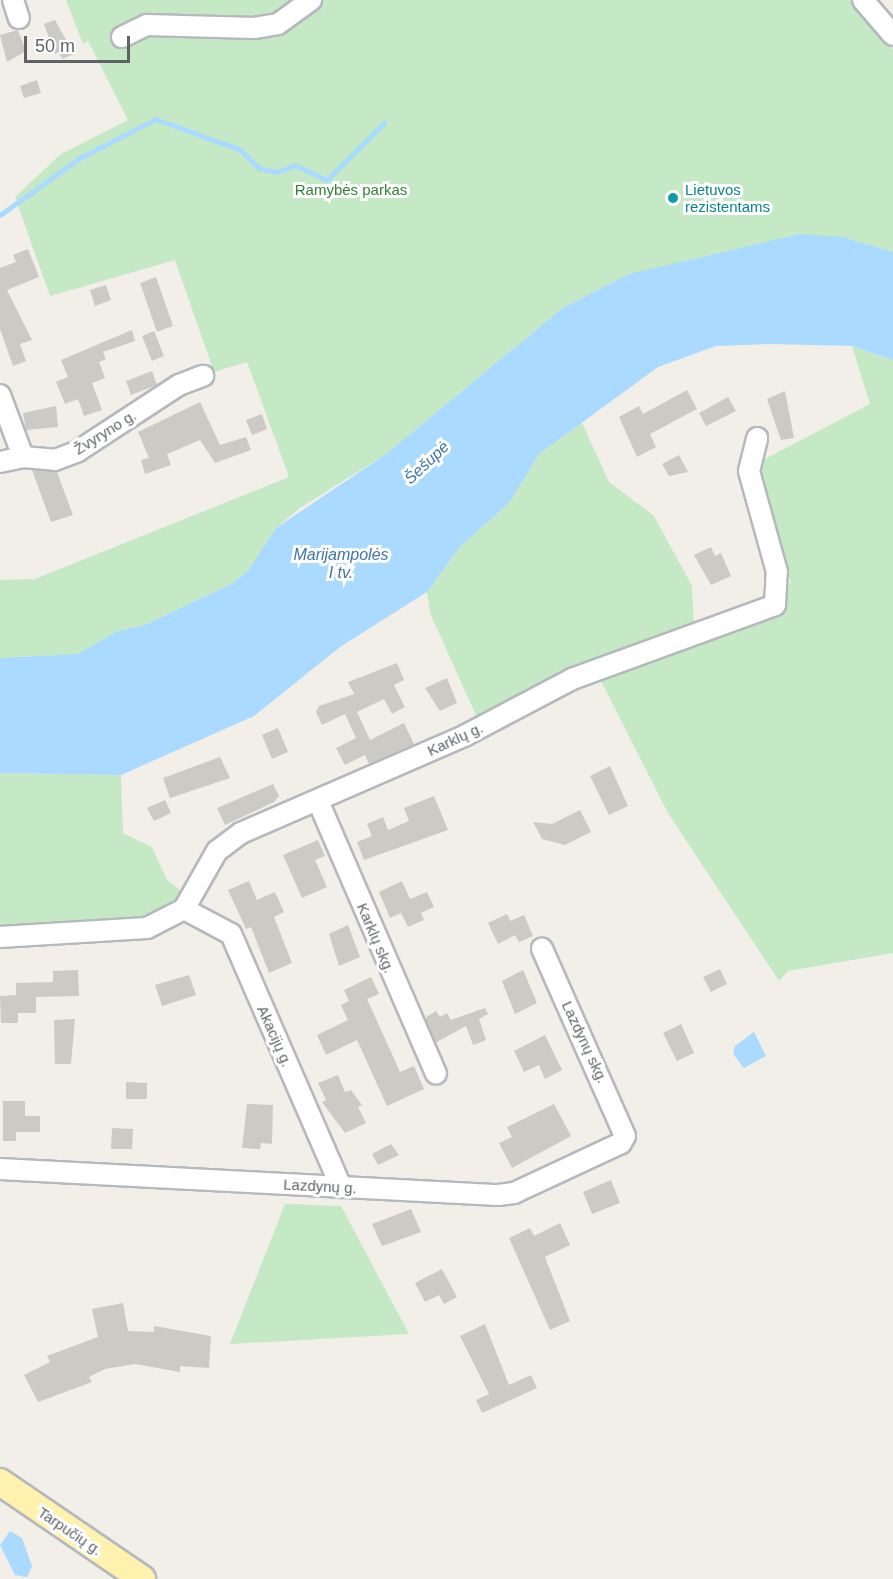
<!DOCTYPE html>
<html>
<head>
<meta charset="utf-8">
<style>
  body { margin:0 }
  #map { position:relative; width:893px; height:1579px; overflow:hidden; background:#f1efe8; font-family:Arial,sans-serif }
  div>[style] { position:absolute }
  .green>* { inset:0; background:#c5e8c5 }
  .water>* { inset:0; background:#aadaff }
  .stream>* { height:4.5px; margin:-2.25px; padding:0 2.25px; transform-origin:2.25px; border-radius:2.25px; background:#aadaff }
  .building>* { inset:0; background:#cccac5 }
  .roads { filter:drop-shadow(2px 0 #b5b8bc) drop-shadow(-2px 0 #b5b8bc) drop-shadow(0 2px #b5b8bc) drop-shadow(0 -2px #b5b8bc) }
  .minor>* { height:20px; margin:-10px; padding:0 10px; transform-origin:10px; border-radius:10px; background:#fff }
  .major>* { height:26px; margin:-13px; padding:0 13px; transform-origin:13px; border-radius:13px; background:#fff2af }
  .dots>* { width:16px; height:16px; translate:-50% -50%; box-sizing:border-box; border:3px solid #fff; border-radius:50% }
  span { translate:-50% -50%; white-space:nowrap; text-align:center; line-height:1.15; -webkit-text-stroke:6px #fff; paint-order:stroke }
  .culture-label { font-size:15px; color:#0d838f }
  .left { translate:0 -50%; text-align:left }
  .park-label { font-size:15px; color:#348238 }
  .street-label { font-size:15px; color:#5f6368 }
  .water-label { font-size:16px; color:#4174aa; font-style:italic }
  .scale { position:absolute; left:24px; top:36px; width:106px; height:27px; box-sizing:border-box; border:3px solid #5f6368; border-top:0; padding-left:8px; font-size:18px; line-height:21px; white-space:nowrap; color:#5f6368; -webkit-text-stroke:4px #fff; paint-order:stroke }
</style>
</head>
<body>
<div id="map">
  <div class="green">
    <div style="clip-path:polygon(66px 0,850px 0,893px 50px,893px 252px,843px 237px,629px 274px,564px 307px,386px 454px,300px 508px,276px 528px,248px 571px,231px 584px,145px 625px,118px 631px,77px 654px,0 658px,0 580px,35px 579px,289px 477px,247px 362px,214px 372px,175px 260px,50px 296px,15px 197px,61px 154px,128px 120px,88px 41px,83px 44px)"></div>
    <div style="clip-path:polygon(852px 346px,893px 360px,893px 953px,788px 971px,779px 981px,668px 813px,602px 683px,582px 667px,479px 722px,430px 613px,427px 592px,460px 547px,510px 502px,539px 454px,582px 423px,609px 482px,654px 516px,692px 586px,694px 626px,769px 601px,791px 582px,759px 497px,759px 462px,870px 404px)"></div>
    <div style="clip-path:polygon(0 773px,121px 775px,123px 833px,152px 847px,167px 880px,183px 892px,173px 905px,153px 916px,0 926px)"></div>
    <div style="clip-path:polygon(285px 1204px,341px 1206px,409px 1334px,230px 1344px)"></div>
  </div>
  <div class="water">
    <div style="clip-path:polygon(801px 234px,843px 237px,893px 252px,893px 360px,852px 346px,771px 344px,716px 346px,658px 367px,539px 454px,510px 502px,460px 547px,427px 592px,340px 647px,254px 716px,121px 775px,0 773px,0 658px,77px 654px,118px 631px,145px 625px,231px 584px,248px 571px,276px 528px,386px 454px,564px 307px,629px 274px)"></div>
    <div style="clip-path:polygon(754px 1032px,766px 1056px,744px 1068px,733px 1054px,735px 1046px)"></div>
    <div style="clip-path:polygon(10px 1531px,22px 1538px,32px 1566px,27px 1577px,15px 1575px,0 1545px)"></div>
  </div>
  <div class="stream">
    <div style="left:0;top:215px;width:98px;rotate:-35.5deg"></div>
    <div style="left:80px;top:158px;width:85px;rotate:-27.2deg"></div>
    <div style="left:156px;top:119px;width:90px;rotate:20deg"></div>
    <div style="left:241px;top:150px;width:25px;rotate:45deg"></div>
    <div style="left:259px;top:168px;width:18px;rotate:13deg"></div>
    <div style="left:277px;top:172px;width:19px;rotate:-21deg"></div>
    <div style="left:295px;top:165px;width:35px;rotate:25deg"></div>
    <div style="left:327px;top:180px;width:81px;rotate:-45deg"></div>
  </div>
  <div class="building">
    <div style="clip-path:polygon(55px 20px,74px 54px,62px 59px,59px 52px,55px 54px,44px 24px)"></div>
    <div style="clip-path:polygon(18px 30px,26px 51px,7px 62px,0 35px)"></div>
    <div style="clip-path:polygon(37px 80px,41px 93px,24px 98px,20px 86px)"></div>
    <div style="clip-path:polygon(28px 249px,39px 277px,7px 290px,32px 340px,20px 344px,26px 361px,13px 366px,0 329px,0 268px,16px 262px,13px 255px)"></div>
    <div style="clip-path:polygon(156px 277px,173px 326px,157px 332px,140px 283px)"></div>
    <div style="clip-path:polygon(106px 285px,111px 300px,95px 306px,90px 290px)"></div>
    <div style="clip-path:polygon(132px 330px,135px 341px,103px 352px,106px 359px,99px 362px,105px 378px,92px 383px,102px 410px,84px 416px,78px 399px,65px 404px,56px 382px,68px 377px,61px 360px)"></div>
    <div style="clip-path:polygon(154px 331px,164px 356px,152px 361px,142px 336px)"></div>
    <div style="clip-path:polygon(152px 371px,157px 385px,131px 395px,126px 381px)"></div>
    <div style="clip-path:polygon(687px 390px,697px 409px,650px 434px,656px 447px,637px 457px,619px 417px,639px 406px,643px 414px)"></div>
    <div style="clip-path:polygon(785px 391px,794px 438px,781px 440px,767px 399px)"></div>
    <div style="clip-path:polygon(728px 397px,736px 411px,706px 426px,699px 413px)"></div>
    <div style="clip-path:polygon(200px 402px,220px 445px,246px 437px,251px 450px,215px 463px,200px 440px,167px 454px,171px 465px,145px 474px,141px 460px,149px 458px,138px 432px)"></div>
    <div style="clip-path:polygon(56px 406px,58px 427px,26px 430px,23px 413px)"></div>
    <div style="clip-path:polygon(262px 414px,267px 429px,252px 435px,246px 420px)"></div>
    <div style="clip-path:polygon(679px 455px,688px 472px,669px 476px,662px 464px)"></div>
    <div style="clip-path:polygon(32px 470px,57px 472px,73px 515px,51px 522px)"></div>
    <div style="clip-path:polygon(711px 547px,715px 556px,721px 553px,731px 576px,711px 585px,694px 555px)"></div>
    <div style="clip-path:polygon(397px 663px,404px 680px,394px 685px,405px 707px,392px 714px,384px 699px,357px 712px,370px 740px,404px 723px,414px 744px,369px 764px,365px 755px,345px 765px,336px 748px,356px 738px,345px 714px,322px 725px,316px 712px,319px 706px,354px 694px,348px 682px)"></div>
    <div style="clip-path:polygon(447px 678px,457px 703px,440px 711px,425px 688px)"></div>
    <div style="clip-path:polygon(278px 728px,288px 752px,272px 759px,262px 735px)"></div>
    <div style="clip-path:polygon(220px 757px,230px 778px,170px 798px,163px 778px)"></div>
    <div style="clip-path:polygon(610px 766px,628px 806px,609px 815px,590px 776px)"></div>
    <div style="clip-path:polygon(273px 784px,279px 796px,274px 802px,225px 825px,217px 808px)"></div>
    <div style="clip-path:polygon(434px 796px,448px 830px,364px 860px,357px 842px,372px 836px,367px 824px,383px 817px,388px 830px,409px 821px,404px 808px)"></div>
    <div style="clip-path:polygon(165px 800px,171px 813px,154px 821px,147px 808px)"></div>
    <div style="clip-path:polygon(580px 810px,591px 832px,565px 845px,542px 839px,533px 822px,552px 824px)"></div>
    <div style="clip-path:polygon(318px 840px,325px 856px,315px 860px,327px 887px,302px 898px,283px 855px)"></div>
    <div style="clip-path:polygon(249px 881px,257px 900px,275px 892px,284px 912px,274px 917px,292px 963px,269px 973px,251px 927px,246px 929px,228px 890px)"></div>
    <div style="clip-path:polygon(402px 881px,410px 899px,427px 892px,434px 907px,421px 913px,424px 920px,408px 927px,401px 913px,390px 918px,379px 892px)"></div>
    <div style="clip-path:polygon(507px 914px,510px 921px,524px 915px,533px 936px,519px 942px,515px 935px,498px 944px,488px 923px)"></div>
    <div style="clip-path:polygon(348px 925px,360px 957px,339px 966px,329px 934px)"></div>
    <div style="clip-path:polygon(720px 969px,727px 984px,711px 992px,703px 977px)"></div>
    <div style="clip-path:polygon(78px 970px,79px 996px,36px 997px,36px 1013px,18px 1013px,18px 1023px,1px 1023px,0 996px,16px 995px,16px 983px,53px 982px,53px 971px)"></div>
    <div style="clip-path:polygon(523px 970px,537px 1003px,515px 1014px,502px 981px)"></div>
    <div style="clip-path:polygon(189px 975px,196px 995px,162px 1006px,155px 985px)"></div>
    <div style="clip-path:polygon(371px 977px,379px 994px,367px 999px,400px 1072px,414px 1066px,424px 1089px,387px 1106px,357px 1040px,326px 1055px,317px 1035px,348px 1020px,341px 1005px,349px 1001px,344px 990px)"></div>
    <div style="clip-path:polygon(485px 1008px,488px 1014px,479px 1019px,486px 1040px,473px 1045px,466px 1026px,435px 1043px,425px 1018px,436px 1011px,440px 1017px,447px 1013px,451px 1020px)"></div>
    <div style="clip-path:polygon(75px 1019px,71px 1064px,55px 1064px,54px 1020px)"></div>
    <div style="clip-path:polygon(681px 1024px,694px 1053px,677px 1061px,663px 1033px)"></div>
    <div style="clip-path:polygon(545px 1035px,562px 1070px,545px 1079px,539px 1065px,524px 1072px,514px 1051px)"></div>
    <div style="clip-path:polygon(338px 1075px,345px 1092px,351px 1090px,362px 1105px,358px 1107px,366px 1123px,345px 1133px,322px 1102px,326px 1100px,318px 1083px)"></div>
    <div style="clip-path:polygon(126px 1082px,147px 1083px,147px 1099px,126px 1099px)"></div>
    <div style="clip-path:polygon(3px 1101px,25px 1101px,25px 1116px,40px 1116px,40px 1132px,16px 1132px,16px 1141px,3px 1141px)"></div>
    <div style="clip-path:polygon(247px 1104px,273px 1105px,272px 1144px,261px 1143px,260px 1149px,242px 1148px)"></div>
    <div style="clip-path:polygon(554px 1104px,571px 1136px,512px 1168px,499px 1143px,512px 1137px,507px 1127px)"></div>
    <div style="clip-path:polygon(112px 1128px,133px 1129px,132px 1149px,111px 1149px)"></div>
    <div style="clip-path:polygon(391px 1144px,399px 1155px,378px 1165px,372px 1154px)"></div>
    <div style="clip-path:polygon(611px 1180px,620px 1203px,592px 1214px,583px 1192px)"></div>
    <div style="clip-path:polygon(411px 1209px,421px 1232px,382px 1246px,372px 1224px)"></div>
    <div style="clip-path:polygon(560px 1223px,570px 1245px,545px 1257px,570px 1321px,550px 1330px,509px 1238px,530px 1228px,534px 1236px)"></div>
    <div style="clip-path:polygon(442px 1269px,457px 1297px,444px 1304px,439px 1295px,425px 1302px,415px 1283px)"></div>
    <div style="clip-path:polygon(123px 1303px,128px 1331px,154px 1332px,154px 1326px,211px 1336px,209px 1368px,180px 1366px,180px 1372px,135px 1364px,105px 1369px,89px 1377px,92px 1382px,38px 1402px,24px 1375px,50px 1362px,47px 1356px,98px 1337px,92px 1309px)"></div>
    <div style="clip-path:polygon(485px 1324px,509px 1385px,531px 1375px,537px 1388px,482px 1413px,476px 1400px,489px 1394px,460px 1336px)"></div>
  </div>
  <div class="roads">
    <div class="minor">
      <div style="left:13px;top:0;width:19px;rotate:72deg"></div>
      <div style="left:863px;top:0;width:46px;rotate:49.4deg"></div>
      <div style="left:122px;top:37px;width:28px;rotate:-26deg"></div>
      <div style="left:147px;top:25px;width:107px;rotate:1.6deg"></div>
      <div style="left:254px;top:28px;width:24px;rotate:-9deg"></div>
      <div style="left:278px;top:24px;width:41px;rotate:-36deg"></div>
      <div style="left:0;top:395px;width:66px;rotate:69.6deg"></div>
      <div style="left:0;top:462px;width:24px;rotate:-12deg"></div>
      <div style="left:23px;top:457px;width:32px;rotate:5deg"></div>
      <div style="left:55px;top:460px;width:25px;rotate:-21deg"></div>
      <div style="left:78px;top:451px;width:121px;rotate:-33.2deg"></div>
      <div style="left:179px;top:385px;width:26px;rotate:-21deg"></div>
      <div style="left:318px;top:801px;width:297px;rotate:66.6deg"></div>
      <div style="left:184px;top:909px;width:53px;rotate:28deg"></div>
      <div style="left:231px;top:934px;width:276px;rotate:66.5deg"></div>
      <div style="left:0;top:937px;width:147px;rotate:-3.5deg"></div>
      <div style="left:147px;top:928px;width:42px;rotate:-27.2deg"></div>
      <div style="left:184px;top:909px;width:67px;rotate:-60.4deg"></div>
      <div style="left:217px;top:851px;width:30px;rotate:-37deg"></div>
      <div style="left:241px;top:833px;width:245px;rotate:-23.5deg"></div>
      <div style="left:466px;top:735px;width:120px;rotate:-27.8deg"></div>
      <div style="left:572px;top:679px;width:216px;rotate:-20deg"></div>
      <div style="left:775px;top:605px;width:33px;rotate:-87deg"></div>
      <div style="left:777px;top:572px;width:105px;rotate:-105.5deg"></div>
      <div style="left:749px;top:471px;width:34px;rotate:-76deg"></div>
      <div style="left:0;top:1169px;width:499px;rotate:3deg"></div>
      <div style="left:498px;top:1195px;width:16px;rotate:-7deg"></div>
      <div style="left:514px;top:1193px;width:118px;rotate:-25deg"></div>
      <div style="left:621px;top:1143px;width:8px;rotate:-60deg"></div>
      <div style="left:625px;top:1136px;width:205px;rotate:-113.9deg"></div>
    </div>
    <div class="major">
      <div style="left:0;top:1482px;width:172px;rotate:34.3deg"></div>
    </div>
  </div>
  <div class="dots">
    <div style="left:673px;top:198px;background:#0f9aa8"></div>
  </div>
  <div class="culture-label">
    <span class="left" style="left:685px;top:198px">Lietuvos<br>rezistentams</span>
  </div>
  <div class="park-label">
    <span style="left:351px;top:190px">Ramybės parkas</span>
  </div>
  <div class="street-label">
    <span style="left:105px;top:432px;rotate:-32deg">Žvyryno g.</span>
    <span style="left:455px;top:739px;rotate:-25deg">Karklų g.</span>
    <span style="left:376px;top:938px;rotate:67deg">Karklų skg.</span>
    <span style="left:275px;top:1036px;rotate:66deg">Akacijų g.</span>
    <span style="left:585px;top:1042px;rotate:65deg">Lazdynų skg.</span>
    <span style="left:320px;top:1186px;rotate:3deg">Lazdynų g.</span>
    <span style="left:70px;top:1531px;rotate:34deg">Tarpučių g.</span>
  </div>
  <div class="water-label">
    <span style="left:427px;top:463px;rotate:-43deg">Šešupė</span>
    <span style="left:341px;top:564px">Marijampolės<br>I tv.</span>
  </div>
  <div class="scale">50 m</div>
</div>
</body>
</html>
